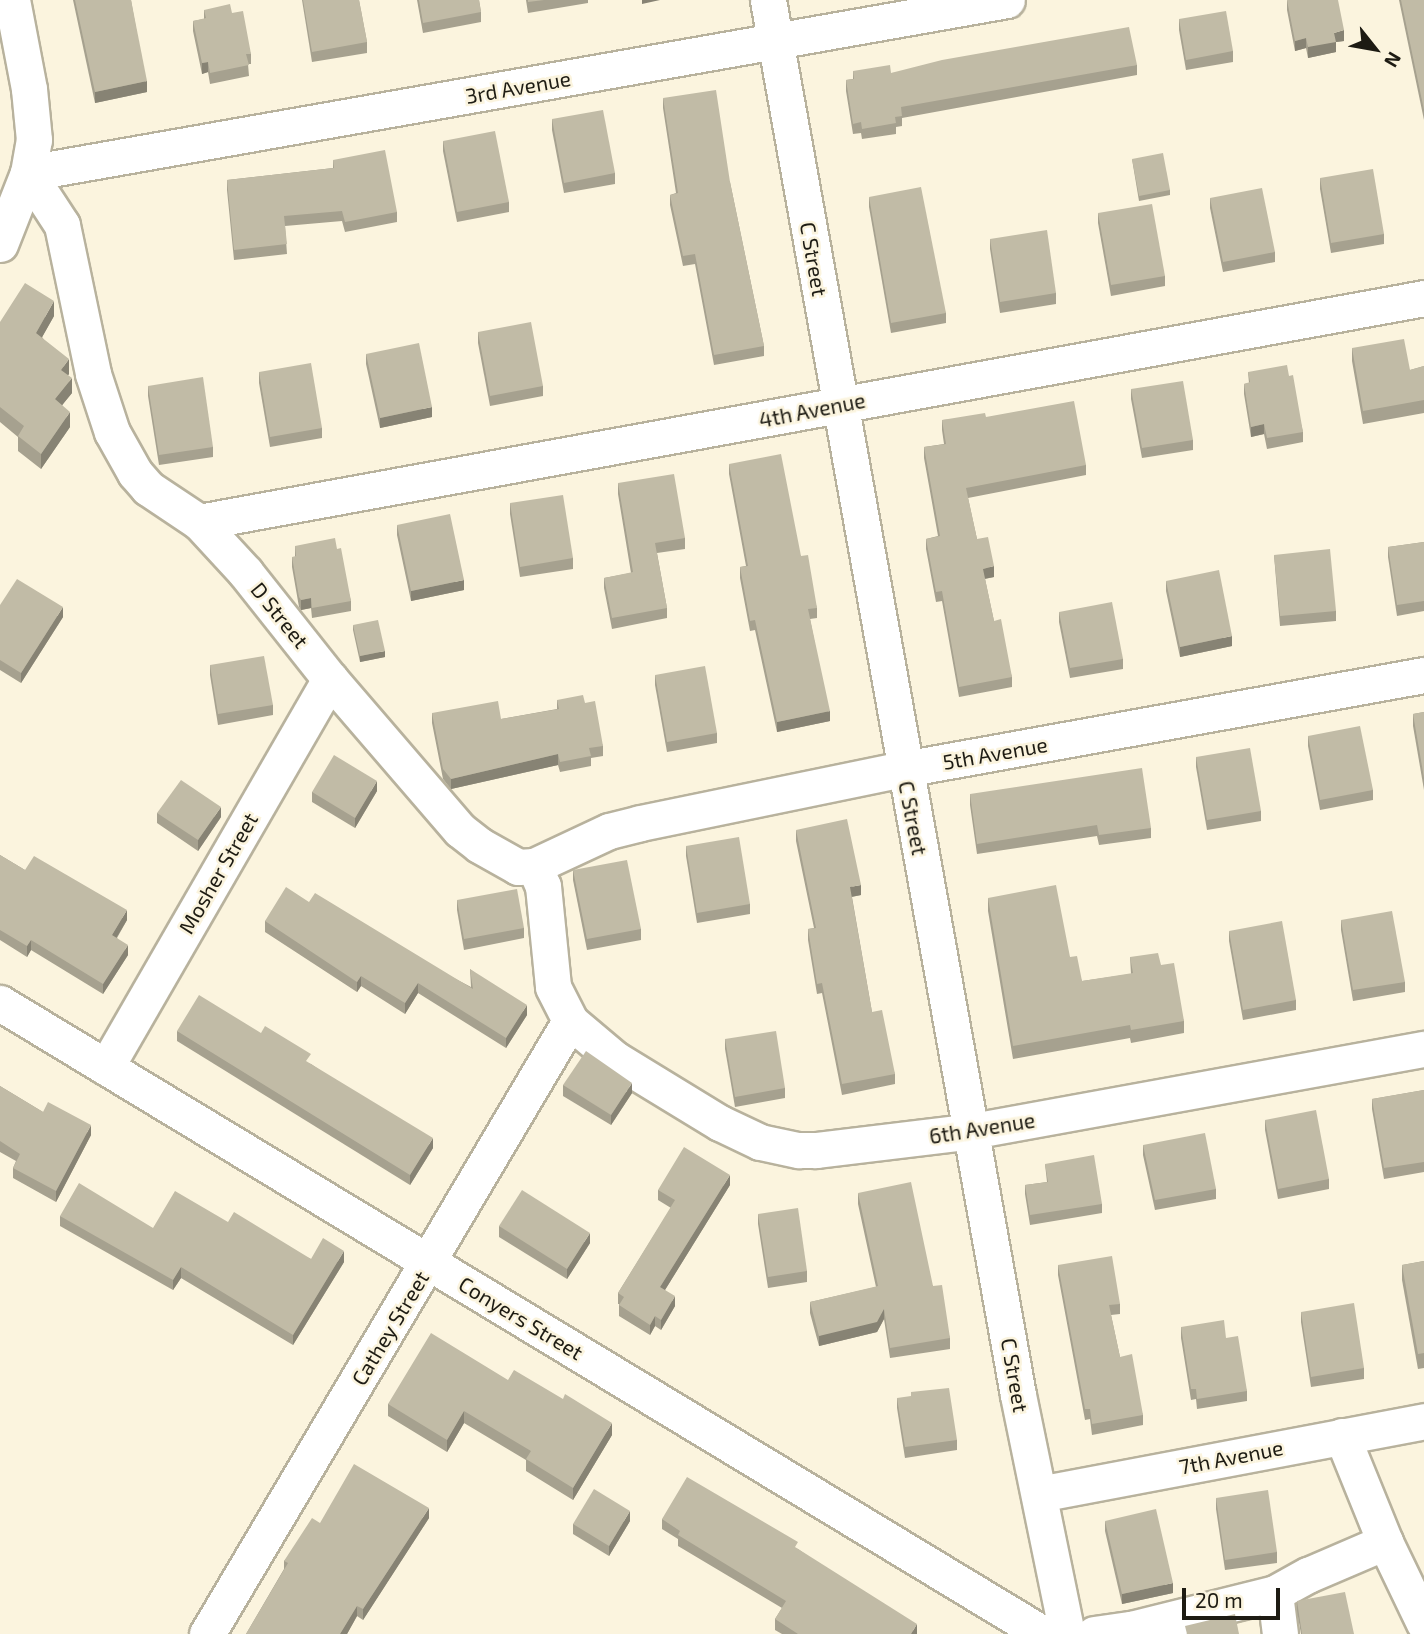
<!DOCTYPE html>
<html>
<head>
<meta charset="utf-8">
<style>
  body { margin:0 }
  #map { position:relative; width:1424px; height:1634px; overflow:hidden; background:#fbf4de; font-family:"Exo 2",sans-serif }
  div>[style] { position:absolute }
  .roads { filter:drop-shadow(2px 0 #b8b29d) drop-shadow(-2px 0 #b8b29d) drop-shadow(0 2px #b8b29d) drop-shadow(0 -2px #b8b29d) }
  .minor>* { height:35px; margin:-17.5px; padding:0 17.5px; transform-origin:17.5px; border-radius:17.5px; background:#fff }
  .wall>* { inset:0; background:#a6a18f }
  .shaded-wall>* { inset:0; background:#878374 }
  .building>* { inset:0; background:#c1bba6 }
  span { translate:-50% -50%; white-space:nowrap; text-align:center; line-height:1.15; -webkit-text-stroke:5px #fbf4de; paint-order:stroke }
  .street-label { font-size:21px; color:#1d1b13 }
  .north { position:absolute; left:1340px; top:14px; width:70px; height:70px; -webkit-text-stroke:5px #fbf4de; paint-order:stroke; rotate:121deg; font-size:19px; font-weight:700; line-height:28px; text-align:center; color:#1d1b13 }
  .north::after { content:''; display:block; margin:auto; width:24px; height:32px; background:#1d1b13; clip-path:polygon(50% 0,100% 100%,50% 72%,0 100%) }
  .scale { position:absolute; left:1182px; top:1588px; width:98px; height:32px; box-sizing:border-box; border:4px solid #1d1b13; border-top:0; padding-left:9px; font-size:21px; line-height:24px; white-space:nowrap; color:#1d1b13; -webkit-text-stroke:5px #fbf4de; paint-order:stroke }
</style>
</head>
<body>
<div id="map">
  <div class="roads">
    <div class="minor">
      <div style="left:768px;top:0;width:1417px;rotate:79.84deg"></div>
      <div style="left:1018px;top:1395px;width:244px;rotate:78.4deg"></div>
      <div style="left:28px;top:173px;width:62px;rotate:56.8deg"></div>
      <div style="left:62px;top:225px;width:152px;rotate:78.2deg"></div>
      <div style="left:93px;top:374px;width:61px;rotate:71.9deg"></div>
      <div style="left:112px;top:432px;width:47px;rotate:60.7deg"></div>
      <div style="left:135px;top:473px;width:20px;rotate:49deg"></div>
      <div style="left:148px;top:488px;width:61px;rotate:33.7deg"></div>
      <div style="left:199px;top:522px;width:69px;rotate:47.3deg"></div>
      <div style="left:246px;top:573px;width:135px;rotate:51.6deg"></div>
      <div style="left:330px;top:679px;width:199px;rotate:49.3deg"></div>
      <div style="left:460px;top:830px;width:24px;rotate:38deg"></div>
      <div style="left:479px;top:845px;width:45px;rotate:29.4deg"></div>
      <div style="left:518px;top:867px;width:16px;rotate:-4deg"></div>
      <div style="left:534px;top:866px;width:83px;rotate:-25deg"></div>
      <div style="left:609px;top:831px;width:32px;rotate:-14deg"></div>
      <div style="left:640px;top:823px;width:269px;rotate:-11.6deg"></div>
      <div style="left:904px;top:769px;width:528px;rotate:-10.25deg"></div>
      <div style="left:28px;top:173px;width:994px;rotate:-10.02deg"></div>
      <div style="left:0;top:244px;width:76px;rotate:-68.5deg"></div>
      <div style="left:28px;top:173px;width:34px;rotate:-80deg"></div>
      <div style="left:34px;top:140px;width:51px;rotate:-95.6deg"></div>
      <div style="left:29px;top:89px;width:91px;rotate:-100.8deg"></div>
      <div style="left:199px;top:522px;width:1245px;rotate:-10.36deg"></div>
      <div style="left:534px;top:866px;width:22px;rotate:66deg"></div>
      <div style="left:543px;top:886px;width:101px;rotate:84.3deg"></div>
      <div style="left:553px;top:987px;width:38px;rotate:63deg"></div>
      <div style="left:570px;top:1021px;width:59px;rotate:40.2deg"></div>
      <div style="left:615px;top:1059px;width:123px;rotate:31.4deg"></div>
      <div style="left:720px;top:1123px;width:44px;rotate:25.4deg"></div>
      <div style="left:760px;top:1142px;width:40px;rotate:12deg"></div>
      <div style="left:799px;top:1150px;width:17px"></div>
      <div style="left:816px;top:1150px;width:157px;rotate:-6.9deg"></div>
      <div style="left:972px;top:1131px;width:459px;rotate:-10.3deg"></div>
      <div style="left:0;top:1003px;width:1219px;rotate:31.17deg"></div>
      <div style="left:106px;top:1067px;width:448px;rotate:-60deg"></div>
      <div style="left:1342px;top:1436px;width:114px;rotate:67.9deg"></div>
      <div style="left:1385px;top:1542px;width:90px;rotate:64.3deg"></div>
      <div style="left:1039px;top:1494px;width:392px;rotate:-10.7deg"></div>
      <div style="left:207px;top:1634px;width:712px;rotate:-59.37deg"></div>
      <div style="left:1094px;top:1634px;width:37px;rotate:-8deg"></div>
      <div style="left:1131px;top:1629px;width:148px;rotate:-14deg"></div>
      <div style="left:1280px;top:1634px;width:41px;rotate:-97deg"></div>
      <div style="left:1275px;top:1593px;width:38px;rotate:-29deg"></div>
      <div style="left:1308px;top:1575px;width:84px;rotate:-23.2deg"></div>
    </div>
  </div>
  <div class="wall">
    <div style="clip-path:polygon(73px 0,131px 0,147px 92px,95px 103px)"></div>
    <div style="clip-path:polygon(302px 0,359px 0,367px 42px,367px 53px,312px 62px)"></div>
    <div style="clip-path:polygon(417px 0,479px 0,481px 12px,481px 22px,423px 33px)"></div>
    <div style="clip-path:polygon(526px 0,588px 0,588px 3px,528px 13px)"></div>
    <div style="clip-path:polygon(1287px 0,1344px 41px,1336px 42px,1336px 52px,1308px 58px,1306px 48px,1295px 51px,1287px 10px)"></div>
    <div style="clip-path:polygon(1399px 0,1424px 0,1424px 120px)"></div>
    <div style="clip-path:polygon(204px 10px,232px 13px,251px 54px,251px 64px,248px 64px,249px 76px,210px 84px,208px 72px,202px 74px,193px 31px,193px 21px,204px 19px)"></div>
    <div style="clip-path:polygon(1179px 19px,1233px 51px,1233px 62px,1186px 70px,1179px 30px)"></div>
    <div style="clip-path:polygon(1137px 65px,1137px 75px,902px 118px,902px 126px,896px 127px,896px 134px,862px 139px,861px 133px,853px 134px,846px 91px,846px 80px,853px 79px,853px 71px,891px 73px)"></div>
    <div style="clip-path:polygon(663px 98px,730px 182px,764px 346px,764px 356px,714px 365px,695px 264px,683px 266px,670px 205px,670px 195px,676px 193px,663px 108px)"></div>
    <div style="clip-path:polygon(552px 119px,615px 173px,615px 184px,564px 193px,552px 130px)"></div>
    <div style="clip-path:polygon(443px 141px,509px 202px,509px 212px,457px 222px,443px 151px)"></div>
    <div style="clip-path:polygon(1132px 159px,1170px 190px,1170px 195px,1139px 201px)"></div>
    <div style="clip-path:polygon(333px 160px,397px 212px,397px 222px,345px 232px,342px 221px,285px 226px,287px 254px,234px 260px,227px 190px,227px 180px,333px 168px)"></div>
    <div style="clip-path:polygon(1320px 178px,1384px 234px,1384px 244px,1331px 253px,1320px 189px)"></div>
    <div style="clip-path:polygon(869px 197px,946px 313px,946px 323px,891px 333px,869px 207px)"></div>
    <div style="clip-path:polygon(1210px 198px,1275px 252px,1275px 262px,1223px 272px,1210px 208px)"></div>
    <div style="clip-path:polygon(1098px 213px,1165px 276px,1165px 286px,1111px 296px,1098px 223px)"></div>
    <div style="clip-path:polygon(990px 239px,1056px 293px,1056px 304px,1000px 313px,990px 249px)"></div>
    <div style="clip-path:polygon(54px 316px,42px 337px,69px 374px,68px 375px,72px 393px,62px 405px,70px 427px,41px 469px,18px 451px,18px 437px,0 422px,0 322px)"></div>
    <div style="clip-path:polygon(478px 332px,543px 386px,543px 396px,490px 406px,478px 343px)"></div>
    <div style="clip-path:polygon(1352px 348px,1410px 370px,1424px 366px,1424px 413px,1363px 424px,1352px 361px)"></div>
    <div style="clip-path:polygon(366px 354px,432px 417px,380px 428px,366px 364px)"></div>
    <div style="clip-path:polygon(259px 372px,322px 428px,322px 438px,270px 447px,259px 383px)"></div>
    <div style="clip-path:polygon(1248px 372px,1289px 376px,1303px 432px,1303px 442px,1267px 449px,1264px 434px,1251px 437px,1244px 394px,1244px 384px,1249px 383px)"></div>
    <div style="clip-path:polygon(148px 386px,213px 447px,213px 457px,159px 465px,148px 396px)"></div>
    <div style="clip-path:polygon(1131px 389px,1193px 440px,1193px 450px,1142px 458px,1131px 399px)"></div>
    <div style="clip-path:polygon(986px 417px,1086px 465px,1086px 475px,968px 498px,977px 539px,994px 577px,985px 579px,994px 621px,1012px 677px,1012px 687px,959px 697px,942px 601px,936px 602px,926px 549px,926px 539px,938px 536px,924px 458px,924px 447px,944px 444px,942px 430px,942px 420px)"></div>
    <div style="clip-path:polygon(729px 464px,801px 556px,817px 608px,817px 618px,810px 619px,830px 721px,777px 732px,755px 630px,750px 631px,740px 578px,740px 567px,746px 566px,729px 474px)"></div>
    <div style="clip-path:polygon(618px 483px,685px 538px,685px 549px,657px 553px,667px 608px,667px 618px,612px 629px,604px 588px,604px 578px,631px 573px,618px 494px)"></div>
    <div style="clip-path:polygon(510px 503px,573px 558px,573px 569px,520px 577px,510px 514px)"></div>
    <div style="clip-path:polygon(397px 525px,464px 590px,411px 601px,397px 535px)"></div>
    <div style="clip-path:polygon(1424px 542px,1424px 611px,1397px 616px,1388px 557px,1388px 547px)"></div>
    <div style="clip-path:polygon(295px 546px,337px 549px,351px 601px,351px 611px,312px 618px,311px 608px,301px 610px,299px 607px,292px 567px,292px 557px,295px 557px)"></div>
    <div style="clip-path:polygon(1274px 555px,1336px 611px,1336px 621px,1280px 626px)"></div>
    <div style="clip-path:polygon(1166px 581px,1232px 646px,1180px 657px,1166px 591px)"></div>
    <div style="clip-path:polygon(0 605px,63px 617px,21px 683px,0 670px)"></div>
    <div style="clip-path:polygon(1059px 612px,1123px 659px,1123px 669px,1070px 678px,1059px 622px)"></div>
    <div style="clip-path:polygon(353px 625px,385px 657px,360px 662px,353px 630px)"></div>
    <div style="clip-path:polygon(210px 665px,273px 705px,273px 715px,218px 725px,210px 675px)"></div>
    <div style="clip-path:polygon(655px 675px,717px 733px,717px 743px,667px 752px,655px 685px)"></div>
    <div style="clip-path:polygon(557px 700px,585px 703px,603px 746px,603px 756px,591px 758px,591px 766px,560px 772px,558px 765px,451px 789px,443px 779px,432px 723px,432px 713px,501px 719px,557px 709px)"></div>
    <div style="clip-path:polygon(1424px 712px,1424px 790px,1413px 726px,1413px 714px)"></div>
    <div style="clip-path:polygon(1308px 736px,1373px 790px,1373px 800px,1320px 810px,1308px 746px)"></div>
    <div style="clip-path:polygon(1196px 757px,1261px 811px,1261px 821px,1207px 830px,1196px 767px)"></div>
    <div style="clip-path:polygon(377px 791px,355px 828px,312px 802px,312px 792px)"></div>
    <div style="clip-path:polygon(970px 794px,1151px 828px,1151px 838px,1099px 845px,1097px 836px,977px 854px,970px 805px)"></div>
    <div style="clip-path:polygon(157px 813px,221px 817px,198px 851px,157px 823px)"></div>
    <div style="clip-path:polygon(796px 830px,861px 895px,852px 897px,872px 1012px,895px 1074px,895px 1084px,842px 1095px,822px 993px,817px 994px,808px 940px,808px 929px,814px 928px,796px 841px)"></div>
    <div style="clip-path:polygon(686px 846px,750px 904px,750px 914px,697px 923px,686px 856px)"></div>
    <div style="clip-path:polygon(0 855px,25px 870px,127px 920px,117px 938px,128px 955px,103px 994px,31px 950px,27px 957px,0 940px)"></div>
    <div style="clip-path:polygon(573px 870px,641px 929px,641px 940px,587px 950px,573px 880px)"></div>
    <div style="clip-path:polygon(988px 898px,1070px 957px,1082px 981px,1131px 974px,1130px 957px,1161px 965px,1184px 1021px,1184px 1033px,1131px 1043px,1130px 1038px,1013px 1059px,988px 911px)"></div>
    <div style="clip-path:polygon(457px 900px,524px 928px,524px 938px,464px 950px,457px 910px)"></div>
    <div style="clip-path:polygon(309px 902px,471px 987px,470px 969px,527px 1015px,506px 1048px,418px 993px,405px 1014px,361px 986px,357px 992px,265px 932px,265px 921px)"></div>
    <div style="clip-path:polygon(1341px 920px,1405px 982px,1405px 992px,1353px 1001px,1341px 930px)"></div>
    <div style="clip-path:polygon(1229px 931px,1296px 1000px,1296px 1010px,1243px 1020px,1229px 941px)"></div>
    <div style="clip-path:polygon(177px 1031px,311px 1064px,433px 1148px,410px 1185px,177px 1041px)"></div>
    <div style="clip-path:polygon(725px 1039px,785px 1088px,785px 1098px,735px 1107px,725px 1049px)"></div>
    <div style="clip-path:polygon(563px 1085px,632px 1093px,611px 1125px,563px 1096px)"></div>
    <div style="clip-path:polygon(0 1086px,43px 1112px,91px 1135px,56px 1202px,13px 1178px,13px 1168px,16px 1161px,0 1152px)"></div>
    <div style="clip-path:polygon(1424px 1090px,1424px 1172px,1384px 1179px,1372px 1109px,1372px 1099px)"></div>
    <div style="clip-path:polygon(1265px 1120px,1329px 1179px,1329px 1189px,1278px 1199px,1265px 1130px)"></div>
    <div style="clip-path:polygon(1143px 1145px,1216px 1189px,1216px 1199px,1155px 1210px,1143px 1155px)"></div>
    <div style="clip-path:polygon(1045px 1164px,1102px 1204px,1102px 1213px,1030px 1225px,1025px 1194px,1025px 1185px,1047px 1182px)"></div>
    <div style="clip-path:polygon(730px 1185px,665px 1290px,675px 1306px,661px 1330px,655px 1326px,650px 1335px,619px 1316px,619px 1304px,618px 1304px,618px 1293px,671px 1208px,658px 1200px,658px 1190px)"></div>
    <div style="clip-path:polygon(858px 1193px,933px 1286px,950px 1338px,950px 1349px,890px 1358px,884px 1319px,877px 1332px,819px 1346px,810px 1313px,810px 1302px,876px 1287px,858px 1204px)"></div>
    <div style="clip-path:polygon(758px 1214px,807px 1271px,807px 1282px,768px 1288px,758px 1224px)"></div>
    <div style="clip-path:polygon(60px 1216px,153px 1228px,228px 1222px,311px 1259px,344px 1262px,293px 1345px,181px 1278px,173px 1290px,60px 1226px)"></div>
    <div style="clip-path:polygon(499px 1226px,590px 1243px,567px 1279px,499px 1237px)"></div>
    <div style="clip-path:polygon(1424px 1261px,1424px 1368px,1418px 1369px,1402px 1280px,1402px 1265px)"></div>
    <div style="clip-path:polygon(1058px 1265px,1120px 1304px,1120px 1314px,1111px 1315px,1120px 1357px,1143px 1415px,1143px 1425px,1092px 1435px,1090px 1419px,1085px 1420px,1058px 1275px)"></div>
    <div style="clip-path:polygon(1301px 1312px,1364px 1368px,1364px 1379px,1311px 1387px,1301px 1322px)"></div>
    <div style="clip-path:polygon(1181px 1327px,1226px 1338px,1247px 1391px,1247px 1401px,1197px 1409px,1196px 1399px,1191px 1400px,1181px 1338px)"></div>
    <div style="clip-path:polygon(508px 1380px,612px 1435px,573px 1500px,526px 1471px,526px 1460px,464px 1423px,447px 1452px,388px 1416px,388px 1404px)"></div>
    <div style="clip-path:polygon(897px 1398px,957px 1440px,957px 1450px,905px 1458px,897px 1408px)"></div>
    <div style="clip-path:polygon(1216px 1498px,1277px 1552px,1277px 1563px,1225px 1570px,1216px 1509px)"></div>
    <div style="clip-path:polygon(429px 1518px,363px 1620px,357px 1616px,347px 1634px,246px 1634px,284px 1569px,284px 1561px,320px 1523px)"></div>
    <div style="clip-path:polygon(662px 1519px,798px 1549px,917px 1634px,782px 1634px,775px 1630px,775px 1619px,782px 1608px,678px 1546px,678px 1539px,662px 1529px)"></div>
    <div style="clip-path:polygon(630px 1521px,609px 1556px,573px 1534px,573px 1524px)"></div>
    <div style="clip-path:polygon(1105px 1521px,1173px 1593px,1122px 1604px,1105px 1531px)"></div>
    <div style="clip-path:polygon(1297px 1601px,1354px 1634px,1301px 1634px,1297px 1611px)"></div>
  </div>
  <div class="shaded-wall">
    <div style="clip-path:polygon(642px 0,660px 0,642px 4px)"></div>
    <div style="clip-path:polygon(1344px 30px,1344px 41px,1336px 42px,1336px 52px,1308px 58px,1308px 47px,1334px 33px)"></div>
    <div style="clip-path:polygon(1306px 38px,1306px 48px,1295px 51px,1295px 41px)"></div>
    <div style="clip-path:polygon(208px 62px,208px 72px,202px 74px,202px 63px)"></div>
    <div style="clip-path:polygon(147px 81px,147px 92px,95px 103px,95px 92px)"></div>
    <div style="clip-path:polygon(54px 301px,54px 316px,36px 348px,36px 333px)"></div>
    <div style="clip-path:polygon(69px 359px,69px 374px,61px 385px,61px 370px)"></div>
    <div style="clip-path:polygon(72px 378px,72px 393px,55px 414px,55px 399px)"></div>
    <div style="clip-path:polygon(432px 407px,432px 417px,380px 428px,380px 418px)"></div>
    <div style="clip-path:polygon(70px 412px,70px 427px,41px 469px,41px 454px)"></div>
    <div style="clip-path:polygon(1264px 424px,1264px 434px,1251px 437px,1251px 427px)"></div>
    <div style="clip-path:polygon(994px 566px,994px 577px,983px 579px,983px 569px)"></div>
    <div style="clip-path:polygon(464px 580px,464px 590px,411px 601px,411px 591px)"></div>
    <div style="clip-path:polygon(311px 598px,311px 608px,301px 610px,301px 600px)"></div>
    <div style="clip-path:polygon(63px 607px,63px 617px,21px 683px,21px 673px)"></div>
    <div style="clip-path:polygon(1232px 636px,1232px 646px,1180px 657px,1180px 647px)"></div>
    <div style="clip-path:polygon(385px 651px,385px 657px,360px 662px,360px 656px)"></div>
    <div style="clip-path:polygon(830px 711px,830px 721px,777px 732px,777px 722px)"></div>
    <div style="clip-path:polygon(558px 754px,558px 765px,451px 789px,451px 779px)"></div>
    <div style="clip-path:polygon(377px 781px,377px 791px,355px 828px,355px 818px)"></div>
    <div style="clip-path:polygon(221px 807px,221px 817px,198px 851px,198px 840px)"></div>
    <div style="clip-path:polygon(861px 885px,861px 895px,850px 897px,850px 887px)"></div>
    <div style="clip-path:polygon(127px 910px,127px 920px,112px 945px,112px 935px)"></div>
    <div style="clip-path:polygon(31px 940px,31px 950px,27px 957px,27px 946px)"></div>
    <div style="clip-path:polygon(128px 945px,128px 955px,103px 994px,103px 984px)"></div>
    <div style="clip-path:polygon(361px 976px,361px 986px,357px 992px,357px 982px)"></div>
    <div style="clip-path:polygon(418px 983px,418px 993px,405px 1014px,405px 1003px)"></div>
    <div style="clip-path:polygon(527px 1005px,527px 1015px,506px 1048px,506px 1038px)"></div>
    <div style="clip-path:polygon(632px 1083px,632px 1093px,611px 1125px,611px 1115px)"></div>
    <div style="clip-path:polygon(91px 1125px,91px 1135px,56px 1202px,56px 1191px)"></div>
    <div style="clip-path:polygon(433px 1138px,433px 1148px,410px 1185px,410px 1175px)"></div>
    <div style="clip-path:polygon(730px 1175px,730px 1185px,660px 1298px,660px 1287px)"></div>
    <div style="clip-path:polygon(590px 1233px,590px 1243px,567px 1279px,567px 1269px)"></div>
    <div style="clip-path:polygon(344px 1251px,344px 1262px,293px 1345px,293px 1335px)"></div>
    <div style="clip-path:polygon(181px 1267px,181px 1278px,173px 1290px,173px 1280px)"></div>
    <div style="clip-path:polygon(675px 1296px,675px 1306px,661px 1330px,661px 1320px)"></div>
    <div style="clip-path:polygon(884px 1309px,884px 1319px,877px 1332px,819px 1346px,819px 1336px)"></div>
    <div style="clip-path:polygon(655px 1316px,655px 1326px,650px 1335px,650px 1325px)"></div>
    <div style="clip-path:polygon(464px 1411px,464px 1423px,447px 1452px,447px 1440px)"></div>
    <div style="clip-path:polygon(612px 1423px,612px 1435px,573px 1500px,573px 1488px)"></div>
    <div style="clip-path:polygon(429px 1508px,429px 1518px,363px 1620px,363px 1609px)"></div>
    <div style="clip-path:polygon(630px 1511px,630px 1521px,609px 1556px,609px 1546px)"></div>
    <div style="clip-path:polygon(1173px 1583px,1173px 1593px,1122px 1604px,1122px 1594px)"></div>
    <div style="clip-path:polygon(357px 1606px,357px 1616px,347px 1634px,340px 1634px)"></div>
    <div style="clip-path:polygon(917px 1624px,917px 1634px,911px 1634px)"></div>
  </div>
  <div class="building">
    <div style="clip-path:polygon(75px 0,131px 0,147px 81px,95px 92px)"></div>
    <div style="clip-path:polygon(303px 0,359px 0,367px 42px,312px 52px)"></div>
    <div style="clip-path:polygon(419px 0,479px 0,481px 12px,423px 23px)"></div>
    <div style="clip-path:polygon(528px 0,544px 0,528px 2px)"></div>
    <div style="clip-path:polygon(1287px 0,1338px 0,1344px 30px,1334px 33px,1336px 42px,1308px 47px,1306px 38px,1295px 41px)"></div>
    <div style="clip-path:polygon(1401px 0,1424px 0,1424px 110px)"></div>
    <div style="clip-path:polygon(230px 4px,232px 13px,243px 11px,251px 54px,246px 54px,249px 65px,210px 73px,208px 62px,202px 63px,193px 21px,206px 18px,204px 10px)"></div>
    <div style="clip-path:polygon(1226px 11px,1233px 51px,1186px 60px,1179px 19px)"></div>
    <div style="clip-path:polygon(1129px 27px,1137px 65px,901px 107px,902px 116px,895px 117px,896px 123px,862px 129px,861px 122px,853px 124px,846px 80px,854px 79px,853px 71px,890px 65px,891px 73px,942px 60px)"></div>
    <div style="clip-path:polygon(716px 90px,730px 182px,764px 346px,714px 355px,695px 254px,683px 256px,670px 195px,678px 193px,663px 98px)"></div>
    <div style="clip-path:polygon(603px 110px,615px 173px,564px 183px,552px 119px)"></div>
    <div style="clip-path:polygon(495px 131px,509px 202px,457px 212px,443px 141px)"></div>
    <div style="clip-path:polygon(385px 150px,397px 212px,345px 222px,342px 211px,284px 216px,287px 244px,234px 250px,227px 180px,334px 168px,333px 160px)"></div>
    <div style="clip-path:polygon(1163px 153px,1170px 190px,1139px 196px,1132px 159px)"></div>
    <div style="clip-path:polygon(1373px 169px,1384px 234px,1331px 243px,1320px 178px)"></div>
    <div style="clip-path:polygon(921px 187px,946px 313px,891px 323px,869px 197px)"></div>
    <div style="clip-path:polygon(1262px 188px,1275px 252px,1223px 262px,1210px 198px)"></div>
    <div style="clip-path:polygon(1152px 204px,1165px 276px,1111px 285px,1098px 213px)"></div>
    <div style="clip-path:polygon(1047px 230px,1056px 293px,1000px 302px,990px 239px)"></div>
    <div style="clip-path:polygon(25px 283px,54px 301px,36px 333px,69px 359px,61px 370px,72px 378px,55px 399px,70px 412px,41px 454px,18px 436px,24px 426px,0 407px,0 322px)"></div>
    <div style="clip-path:polygon(531px 322px,543px 386px,490px 396px,478px 332px)"></div>
    <div style="clip-path:polygon(1404px 339px,1410px 370px,1424px 366px,1424px 400px,1363px 411px,1352px 348px)"></div>
    <div style="clip-path:polygon(419px 343px,432px 407px,380px 418px,366px 354px)"></div>
    <div style="clip-path:polygon(311px 363px,322px 428px,270px 437px,259px 372px)"></div>
    <div style="clip-path:polygon(1287px 365px,1289px 376px,1293px 375px,1303px 432px,1267px 438px,1264px 424px,1251px 427px,1244px 384px,1250px 382px,1248px 372px)"></div>
    <div style="clip-path:polygon(203px 377px,213px 447px,159px 455px,148px 386px)"></div>
    <div style="clip-path:polygon(1183px 381px,1193px 440px,1142px 448px,1131px 389px)"></div>
    <div style="clip-path:polygon(1074px 401px,1086px 465px,966px 488px,977px 539px,988px 537px,994px 566px,983px 569px,994px 621px,1001px 619px,1012px 677px,959px 687px,942px 591px,936px 592px,926px 539px,940px 536px,924px 447px,946px 444px,942px 420px,985px 413px,986px 417px)"></div>
    <div style="clip-path:polygon(781px 454px,801px 556px,808px 555px,817px 608px,808px 609px,830px 711px,777px 722px,755px 620px,750px 621px,740px 567px,748px 566px,729px 464px)"></div>
    <div style="clip-path:polygon(674px 474px,685px 538px,655px 543px,667px 608px,612px 618px,604px 578px,633px 572px,618px 483px)"></div>
    <div style="clip-path:polygon(563px 495px,573px 558px,520px 567px,510px 503px)"></div>
    <div style="clip-path:polygon(450px 514px,464px 580px,411px 591px,397px 525px)"></div>
    <div style="clip-path:polygon(335px 538px,337px 549px,341px 548px,351px 601px,312px 608px,311px 598px,301px 600px,299px 597px,292px 557px,296px 556px,295px 546px)"></div>
    <div style="clip-path:polygon(1424px 542px,1424px 601px,1397px 605px,1388px 547px)"></div>
    <div style="clip-path:polygon(1330px 549px,1336px 611px,1280px 616px,1274px 555px)"></div>
    <div style="clip-path:polygon(1219px 570px,1232px 636px,1180px 647px,1166px 581px)"></div>
    <div style="clip-path:polygon(17px 579px,63px 607px,21px 673px,0 660px,0 605px)"></div>
    <div style="clip-path:polygon(1112px 602px,1123px 659px,1070px 668px,1059px 612px)"></div>
    <div style="clip-path:polygon(378px 620px,385px 651px,360px 656px,353px 625px)"></div>
    <div style="clip-path:polygon(264px 656px,273px 705px,218px 714px,210px 665px)"></div>
    <div style="clip-path:polygon(705px 666px,717px 733px,667px 742px,655px 675px)"></div>
    <div style="clip-path:polygon(583px 695px,585px 703px,595px 701px,603px 746px,589px 748px,591px 756px,560px 762px,558px 754px,451px 779px,443px 769px,432px 713px,498px 701px,501px 719px,559px 709px,557px 700px)"></div>
    <div style="clip-path:polygon(1424px 712px,1424px 778px,1413px 714px)"></div>
    <div style="clip-path:polygon(1360px 726px,1373px 790px,1320px 800px,1308px 736px)"></div>
    <div style="clip-path:polygon(1250px 748px,1261px 811px,1207px 820px,1196px 757px)"></div>
    <div style="clip-path:polygon(334px 755px,377px 781px,355px 818px,312px 792px)"></div>
    <div style="clip-path:polygon(1142px 768px,1151px 828px,1099px 835px,1097px 825px,977px 844px,970px 794px)"></div>
    <div style="clip-path:polygon(181px 780px,221px 807px,198px 840px,157px 813px)"></div>
    <div style="clip-path:polygon(847px 819px,861px 885px,850px 887px,872px 1012px,882px 1010px,895px 1074px,842px 1084px,822px 983px,817px 984px,808px 929px,816px 928px,796px 830px)"></div>
    <div style="clip-path:polygon(739px 837px,750px 904px,697px 913px,686px 846px)"></div>
    <div style="clip-path:polygon(0 855px,25px 870px,34px 856px,127px 910px,112px 935px,128px 945px,103px 984px,31px 940px,27px 946px,0 930px)"></div>
    <div style="clip-path:polygon(627px 860px,641px 929px,587px 939px,573px 870px)"></div>
    <div style="clip-path:polygon(1056px 885px,1070px 957px,1077px 956px,1082px 981px,1133px 973px,1130px 957px,1158px 953px,1161px 965px,1174px 963px,1184px 1021px,1131px 1030px,1130px 1025px,1013px 1046px,988px 898px)"></div>
    <div style="clip-path:polygon(286px 887px,309px 902px,315px 893px,473px 989px,470px 969px,527px 1005px,506px 1038px,418px 983px,405px 1003px,361px 976px,357px 982px,265px 921px)"></div>
    <div style="clip-path:polygon(517px 889px,524px 928px,464px 939px,457px 900px)"></div>
    <div style="clip-path:polygon(1392px 911px,1405px 982px,1353px 990px,1341px 920px)"></div>
    <div style="clip-path:polygon(1282px 921px,1296px 1000px,1243px 1010px,1229px 931px)"></div>
    <div style="clip-path:polygon(199px 995px,261px 1033px,265px 1026px,311px 1054px,306px 1061px,433px 1138px,410px 1175px,177px 1031px)"></div>
    <div style="clip-path:polygon(776px 1031px,785px 1088px,735px 1097px,725px 1039px)"></div>
    <div style="clip-path:polygon(586px 1051px,632px 1083px,611px 1115px,563px 1085px)"></div>
    <div style="clip-path:polygon(0 1086px,43px 1112px,48px 1102px,91px 1125px,56px 1191px,13px 1168px,20px 1154px,0 1141px)"></div>
    <div style="clip-path:polygon(1424px 1090px,1424px 1162px,1384px 1168px,1372px 1099px)"></div>
    <div style="clip-path:polygon(1316px 1110px,1329px 1179px,1278px 1189px,1265px 1120px)"></div>
    <div style="clip-path:polygon(1205px 1133px,1216px 1189px,1155px 1200px,1143px 1145px)"></div>
    <div style="clip-path:polygon(684px 1147px,730px 1175px,660px 1287px,675px 1296px,661px 1320px,655px 1316px,650px 1325px,619px 1305px,624px 1297px,618px 1293px,675px 1200px,658px 1190px)"></div>
    <div style="clip-path:polygon(1094px 1155px,1102px 1204px,1030px 1215px,1025px 1185px,1048px 1182px,1045px 1164px)"></div>
    <div style="clip-path:polygon(911px 1182px,933px 1286px,942px 1285px,950px 1338px,890px 1348px,884px 1309px,877px 1322px,819px 1336px,810px 1302px,878px 1286px,858px 1193px)"></div>
    <div style="clip-path:polygon(79px 1183px,153px 1228px,175px 1191px,228px 1222px,234px 1212px,311px 1259px,323px 1238px,344px 1251px,293px 1335px,181px 1267px,173px 1280px,60px 1216px)"></div>
    <div style="clip-path:polygon(522px 1190px,590px 1233px,567px 1269px,499px 1226px)"></div>
    <div style="clip-path:polygon(798px 1208px,807px 1271px,768px 1277px,758px 1214px)"></div>
    <div style="clip-path:polygon(1112px 1256px,1120px 1304px,1109px 1305px,1120px 1357px,1132px 1354px,1143px 1415px,1092px 1424px,1090px 1409px,1085px 1409px,1058px 1265px)"></div>
    <div style="clip-path:polygon(1424px 1261px,1424px 1353px,1418px 1354px,1402px 1265px)"></div>
    <div style="clip-path:polygon(1354px 1303px,1364px 1368px,1311px 1377px,1301px 1312px)"></div>
    <div style="clip-path:polygon(1224px 1320px,1226px 1338px,1238px 1336px,1247px 1391px,1197px 1399px,1196px 1389px,1191px 1389px,1181px 1327px)"></div>
    <div style="clip-path:polygon(431px 1333px,508px 1380px,514px 1370px,563px 1399px,565px 1394px,612px 1423px,573px 1488px,526px 1459px,531px 1451px,464px 1411px,447px 1440px,388px 1404px)"></div>
    <div style="clip-path:polygon(949px 1388px,957px 1440px,905px 1447px,897px 1398px,911px 1396px,911px 1392px)"></div>
    <div style="clip-path:polygon(354px 1464px,429px 1508px,363px 1609px,357px 1606px,340px 1634px,246px 1634px,288px 1563px,284px 1561px,312px 1518px,320px 1523px)"></div>
    <div style="clip-path:polygon(687px 1477px,798px 1542px,795px 1547px,917px 1624px,911px 1634px,798px 1634px,775px 1619px,786px 1601px,678px 1535px,680px 1531px,662px 1519px)"></div>
    <div style="clip-path:polygon(594px 1489px,630px 1511px,609px 1546px,573px 1524px)"></div>
    <div style="clip-path:polygon(1268px 1490px,1277px 1552px,1225px 1560px,1216px 1498px)"></div>
    <div style="clip-path:polygon(1156px 1509px,1173px 1583px,1122px 1594px,1105px 1521px)"></div>
    <div style="clip-path:polygon(1345px 1592px,1354px 1634px,1302px 1634px,1297px 1601px)"></div>
    <div style="clip-path:polygon(1235px 1614px,1239px 1634px,1187px 1634px,1185px 1626px)"></div>
  </div>
  <div class="street-label">
    <span style="left:518px;top:87px;rotate:-10deg">3rd Avenue</span>
    <span style="left:814px;top:259px;rotate:80deg">C Street</span>
    <span style="left:812px;top:410px;rotate:-11deg">4th Avenue</span>
    <span style="left:280px;top:615px;rotate:51deg">D Street</span>
    <span style="left:995px;top:753px;rotate:-10deg">5th Avenue</span>
    <span style="left:913px;top:818px;rotate:79deg">C Street</span>
    <span style="left:218px;top:873px;rotate:-60deg">Mosher Street</span>
    <span style="left:982px;top:1128px;rotate:-9deg">6th Avenue</span>
    <span style="left:521px;top:1318px;rotate:31deg">Conyers Street</span>
    <span style="left:390px;top:1328px;rotate:-59deg">Cathey Street</span>
    <span style="left:1015px;top:1375px;rotate:80deg">C Street</span>
    <span style="left:1231px;top:1457px;rotate:-11deg">7th Avenue</span>
  </div>
  <div class="north">N</div>
  <div class="scale">20 m</div>
</div>
</body>
</html>
